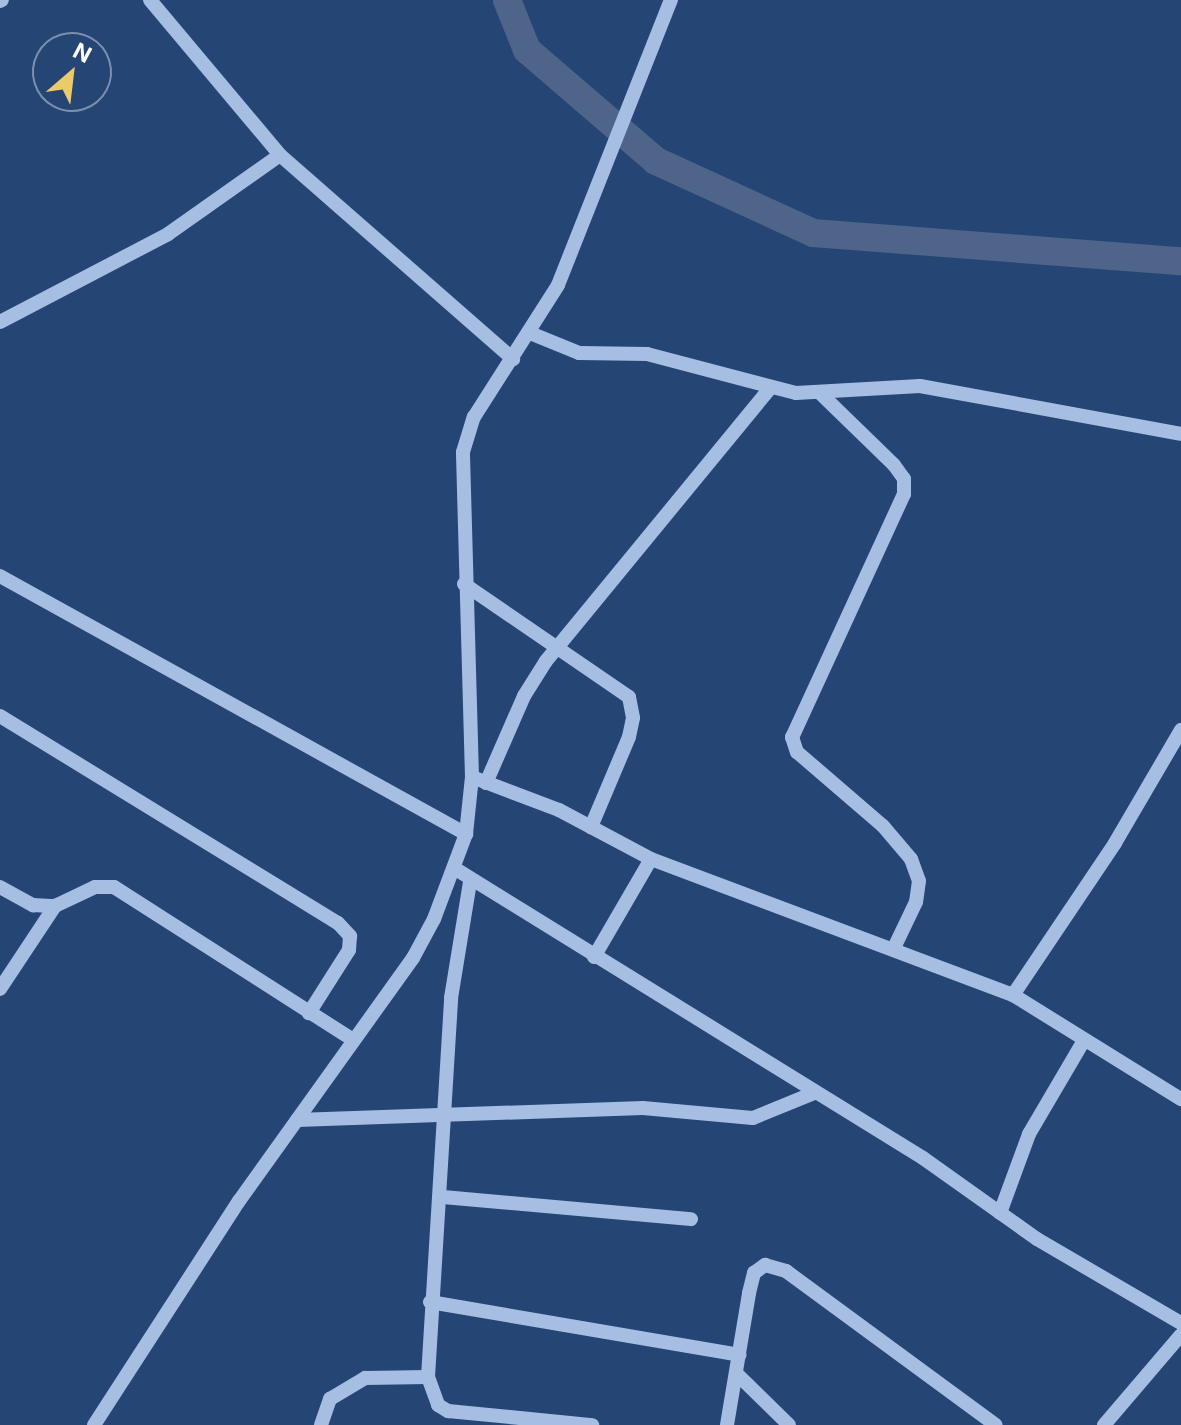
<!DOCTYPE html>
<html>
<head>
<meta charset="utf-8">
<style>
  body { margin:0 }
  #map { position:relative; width:1181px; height:1425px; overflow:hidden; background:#254575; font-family:Inter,sans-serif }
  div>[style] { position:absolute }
  .river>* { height:28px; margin:-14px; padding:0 14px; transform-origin:14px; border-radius:14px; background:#4e6589 }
  .minor>* { height:14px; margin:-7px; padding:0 7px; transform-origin:7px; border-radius:7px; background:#a6bee2 }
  span { translate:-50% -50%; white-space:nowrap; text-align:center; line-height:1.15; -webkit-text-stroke:7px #254575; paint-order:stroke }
  .north { position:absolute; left:32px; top:32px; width:80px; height:80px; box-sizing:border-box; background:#254575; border:2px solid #7c8fac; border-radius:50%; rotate:28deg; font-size:22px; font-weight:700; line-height:32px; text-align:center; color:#fff }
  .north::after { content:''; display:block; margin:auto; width:28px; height:36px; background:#eacb6b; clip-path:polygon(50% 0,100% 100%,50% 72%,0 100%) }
</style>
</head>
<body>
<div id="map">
  <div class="river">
    <div style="left:507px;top:0;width:54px;rotate:68.2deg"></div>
    <div style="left:527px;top:50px;width:170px;rotate:40.7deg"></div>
    <div style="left:656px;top:161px;width:173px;rotate:24.6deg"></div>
    <div style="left:813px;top:233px;width:369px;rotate:4.4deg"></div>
  </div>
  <div class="minor">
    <div style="left:150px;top:0;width:202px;rotate:50deg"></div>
    <div style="left:280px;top:155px;width:310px;rotate:41.2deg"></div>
    <div style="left:0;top:1px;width:2px;rotate:-27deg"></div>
    <div style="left:0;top:322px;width:190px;rotate:-27.6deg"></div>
    <div style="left:168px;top:234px;width:137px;rotate:-35.2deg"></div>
    <div style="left:530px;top:333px;width:53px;rotate:22.2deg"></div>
    <div style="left:579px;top:353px;width:68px;rotate:0.8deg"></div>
    <div style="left:647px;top:354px;width:154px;rotate:14.7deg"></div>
    <div style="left:796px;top:393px;width:124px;rotate:-3.2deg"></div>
    <div style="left:920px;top:386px;width:265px;rotate:10.4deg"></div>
    <div style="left:820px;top:393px;width:103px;rotate:44.2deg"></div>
    <div style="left:894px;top:465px;width:17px;rotate:54deg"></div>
    <div style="left:904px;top:479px;width:15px;rotate:90deg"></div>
    <div style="left:904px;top:494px;width:268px;rotate:114.7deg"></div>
    <div style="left:792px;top:737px;width:16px;rotate:72deg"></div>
    <div style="left:797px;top:752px;width:113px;rotate:40.7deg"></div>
    <div style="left:883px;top:826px;width:43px;rotate:49.7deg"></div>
    <div style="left:911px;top:859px;width:23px;rotate:70deg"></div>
    <div style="left:919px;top:881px;width:21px;rotate:98deg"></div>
    <div style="left:916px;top:902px;width:51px;rotate:115.6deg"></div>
    <div style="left:0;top:576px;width:533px;rotate:28.97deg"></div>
    <div style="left:464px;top:584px;width:200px;rotate:34.4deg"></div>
    <div style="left:629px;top:697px;width:21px;rotate:79deg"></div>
    <div style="left:633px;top:718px;width:19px;rotate:102deg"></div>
    <div style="left:629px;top:737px;width:98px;rotate:112.9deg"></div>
    <div style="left:0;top:716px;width:396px;rotate:31.5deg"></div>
    <div style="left:338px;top:923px;width:18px;rotate:47deg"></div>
    <div style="left:350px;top:936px;width:14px;rotate:94deg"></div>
    <div style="left:349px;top:950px;width:75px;rotate:122.4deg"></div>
    <div style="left:472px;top:777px;width:93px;rotate:20.8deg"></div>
    <div style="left:559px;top:810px;width:104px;rotate:28deg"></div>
    <div style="left:651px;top:859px;width:387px;rotate:20.6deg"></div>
    <div style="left:1013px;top:995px;width:198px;rotate:31.8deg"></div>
    <div style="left:486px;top:783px;width:95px;rotate:-66.4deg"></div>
    <div style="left:524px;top:696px;width:41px;rotate:-57.8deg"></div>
    <div style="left:546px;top:661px;width:353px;rotate:-50.6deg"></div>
    <div style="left:454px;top:868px;width:551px;rotate:31.73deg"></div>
    <div style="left:923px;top:1158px;width:140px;rotate:35.4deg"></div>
    <div style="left:1037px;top:1239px;width:167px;rotate:30.3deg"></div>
    <div style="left:0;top:887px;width:38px;rotate:29deg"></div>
    <div style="left:33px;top:905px;width:22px;rotate:3deg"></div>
    <div style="left:55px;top:906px;width:44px;rotate:-25.4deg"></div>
    <div style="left:95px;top:887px;width:19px"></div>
    <div style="left:114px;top:887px;width:282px;rotate:32.6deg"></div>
    <div style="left:594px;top:957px;width:113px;rotate:-59.8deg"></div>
    <div style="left:0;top:989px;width:100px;rotate:-56.5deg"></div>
    <div style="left:1013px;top:995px;width:183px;rotate:-56.1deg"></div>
    <div style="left:1115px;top:843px;width:131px;rotate:-59.7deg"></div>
    <div style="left:297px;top:1120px;width:346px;rotate:-2deg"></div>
    <div style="left:643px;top:1108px;width:110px;rotate:5.2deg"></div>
    <div style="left:753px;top:1118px;width:66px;rotate:-22.3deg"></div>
    <div style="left:443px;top:1197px;width:249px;rotate:5.1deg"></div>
    <div style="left:1000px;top:1213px;width:84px;rotate:-69.8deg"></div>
    <div style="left:1029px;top:1134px;width:107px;rotate:-59.6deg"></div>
    <div style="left:430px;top:1302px;width:314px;rotate:9.7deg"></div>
    <div style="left:739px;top:1376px;width:70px;rotate:44.4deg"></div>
    <div style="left:428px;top:1377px;width:30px;rotate:70deg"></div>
    <div style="left:438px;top:1405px;width:12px;rotate:31deg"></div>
    <div style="left:448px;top:1411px;width:145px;rotate:5.6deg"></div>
    <div style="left:94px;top:1425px;width:267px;rotate:-57.1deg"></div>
    <div style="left:239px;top:1201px;width:299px;rotate:-54.4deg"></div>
    <div style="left:413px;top:958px;width:44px;rotate:-61.7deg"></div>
    <div style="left:434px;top:919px;width:91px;rotate:-69.4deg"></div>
    <div style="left:466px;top:834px;width:57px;rotate:-84deg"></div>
    <div style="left:472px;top:777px;width:325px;rotate:-91.6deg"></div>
    <div style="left:463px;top:452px;width:37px;rotate:-73deg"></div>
    <div style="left:474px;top:417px;width:156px;rotate:-57.5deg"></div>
    <div style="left:558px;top:285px;width:307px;rotate:-68.4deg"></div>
    <div style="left:321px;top:1425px;width:28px;rotate:-71deg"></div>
    <div style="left:330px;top:1399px;width:41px;rotate:-31deg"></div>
    <div style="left:365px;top:1378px;width:63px;rotate:-0.9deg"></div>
    <div style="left:428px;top:1377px;width:380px;rotate:-86.5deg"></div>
    <div style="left:451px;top:998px;width:118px;rotate:-80.7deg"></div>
    <div style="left:727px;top:1425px;width:134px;rotate:-80.5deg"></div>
    <div style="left:749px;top:1293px;width:21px;rotate:-76deg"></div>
    <div style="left:754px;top:1273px;width:14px;rotate:-36deg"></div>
    <div style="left:765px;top:1265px;width:22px;rotate:16deg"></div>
    <div style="left:786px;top:1271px;width:260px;rotate:36.3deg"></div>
    <div style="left:1104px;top:1425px;width:118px;rotate:-49.5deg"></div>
  </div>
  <div class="north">N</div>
</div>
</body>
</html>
